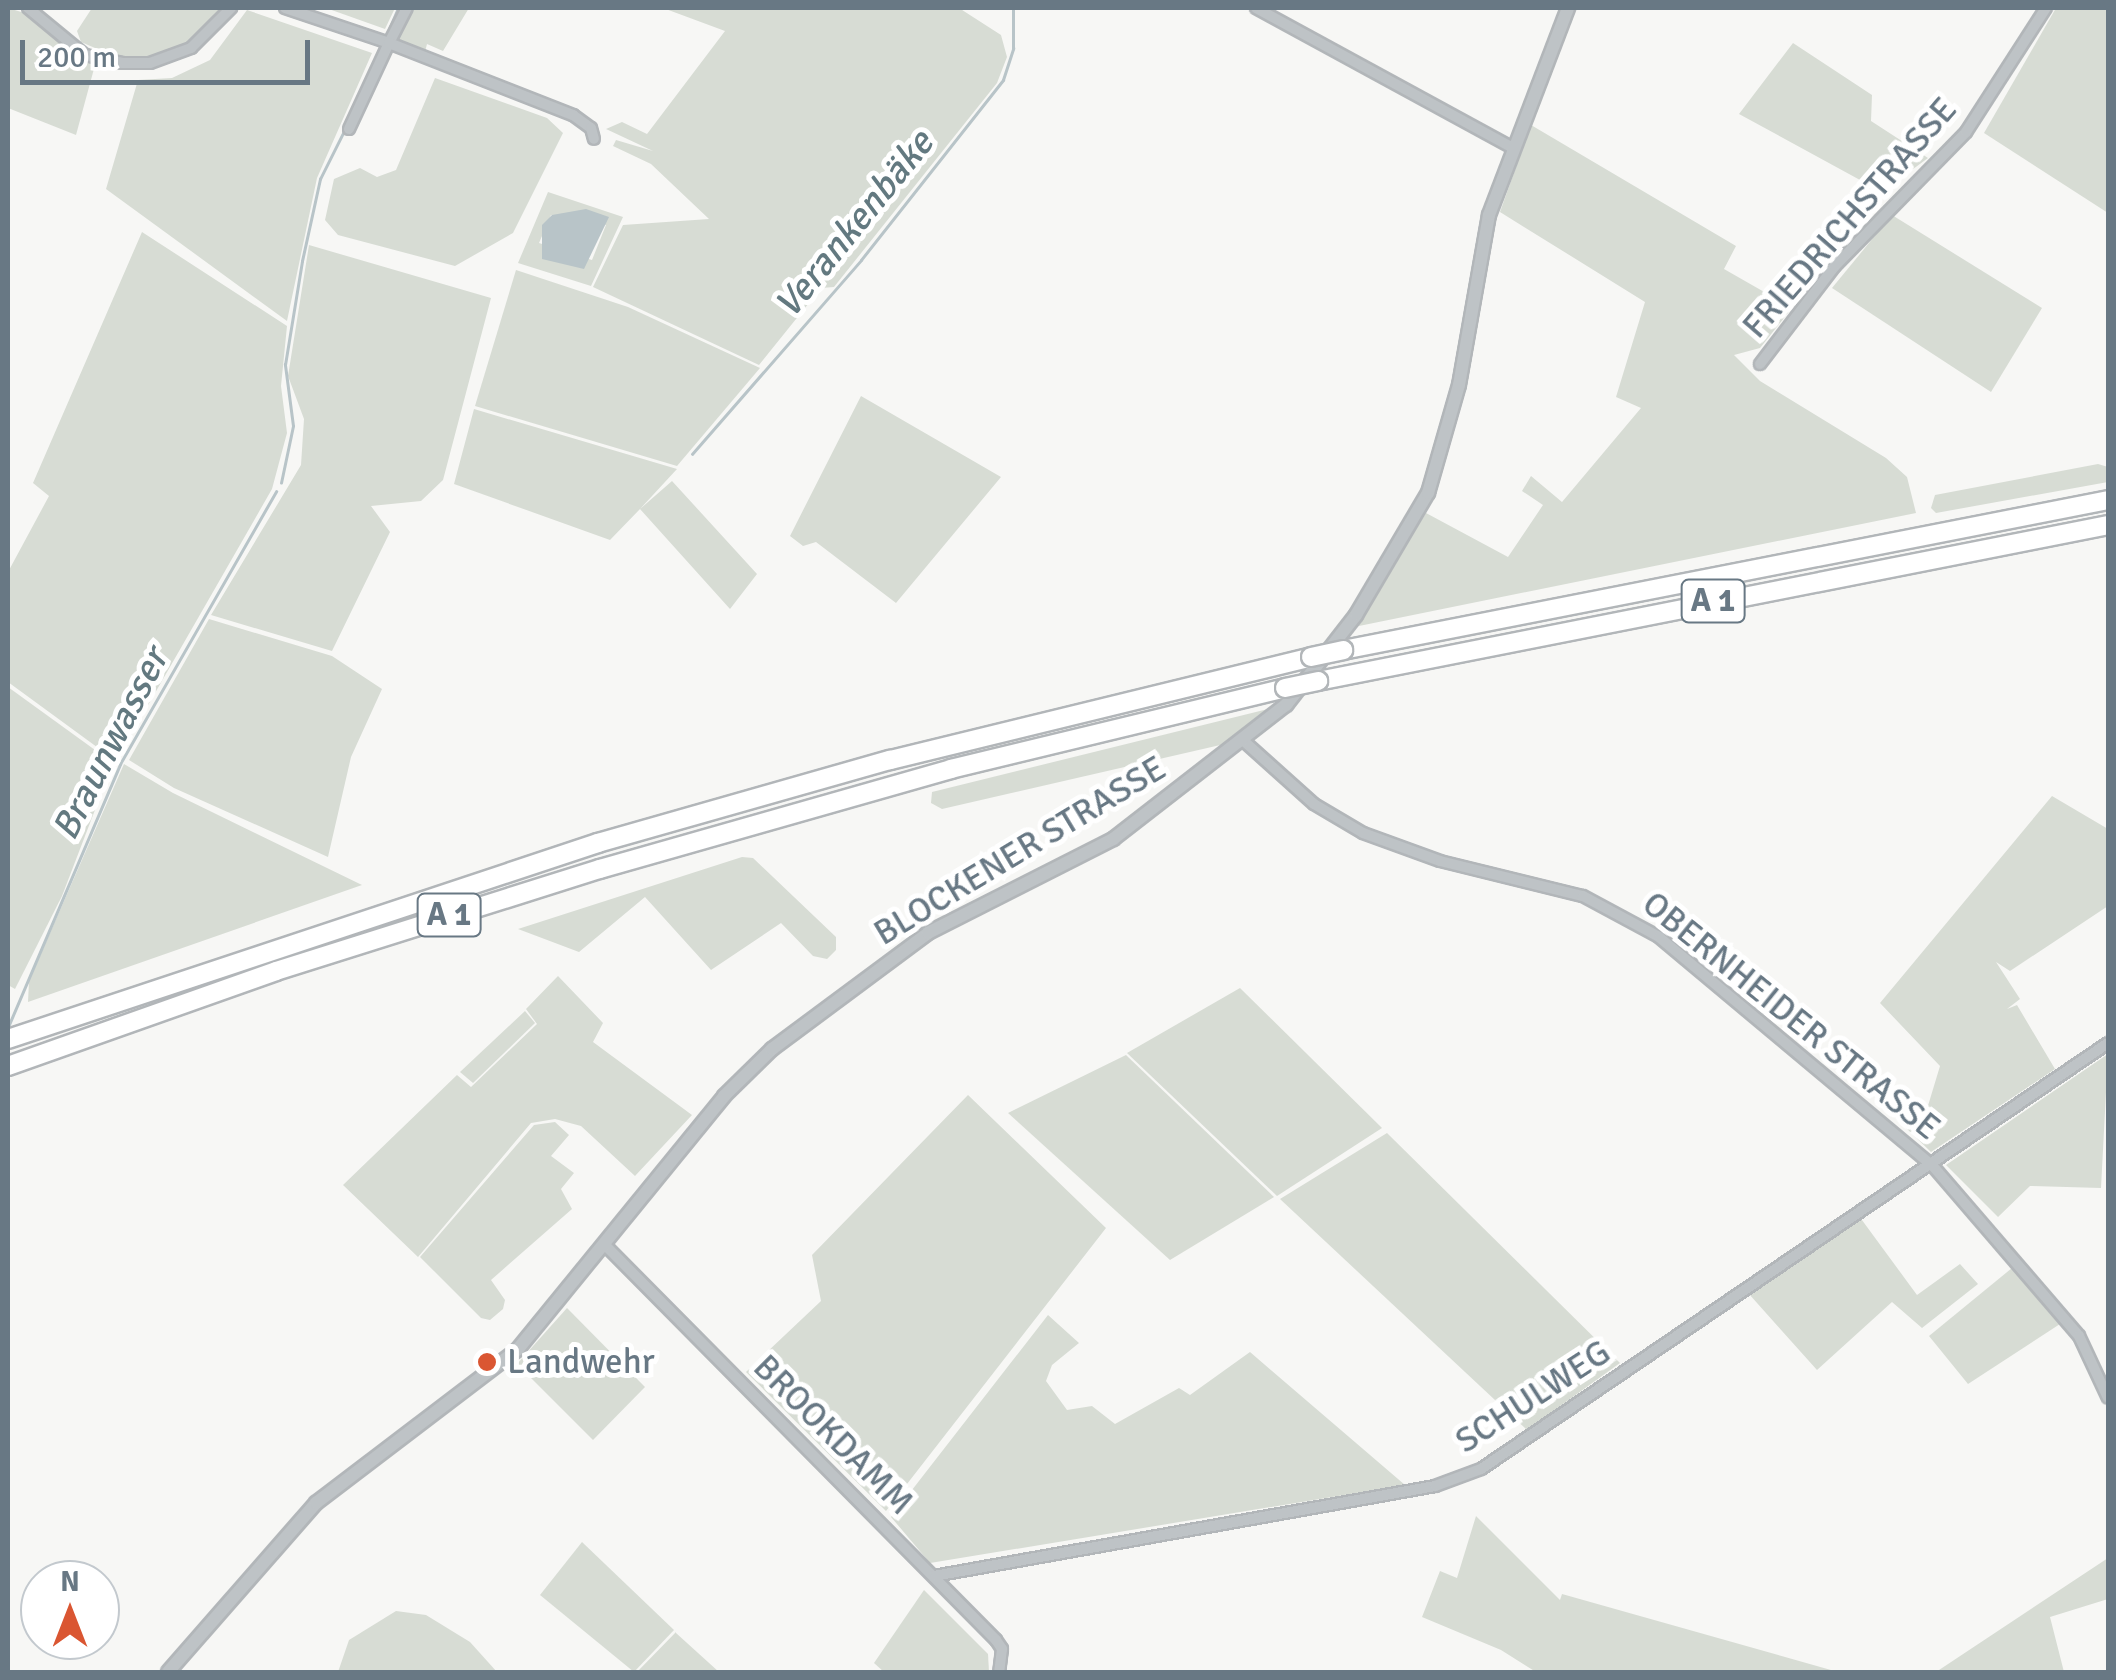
<!DOCTYPE html>
<html>
<head>
<meta charset="utf-8">
<style>
  body { margin:0 }
  #map { position:relative; width:2116px; height:1680px; overflow:hidden; background:#f7f7f5; font-family:Signika,sans-serif }
  div>[style] { position:absolute }
  .green>* { inset:0; background:#d7dcd4 }
  .water>* { inset:0; background:#b8c4c8 }
  .stream>* { height:2.5px; margin:-1.25px; padding:0 1.25px; transform-origin:1.25px; border-radius:1.25px; background:#b8c4c8 }
  .roads { filter:drop-shadow(2px 0 #b2b6b9) drop-shadow(-2px 0 #b2b6b9) drop-shadow(0 2px #b2b6b9) drop-shadow(0 -2px #b2b6b9) }
  .minor>* { height:10px; margin:-5px; padding:0 5px; transform-origin:5px; border-radius:5px; background:#bec3c6 }
  .tertiary>* { height:12px; margin:-6px; padding:0 6px; transform-origin:6px; border-radius:6px; background:#bec3c6 }
  .motorway>* { height:18px; margin:-9px; padding:0 9px; transform-origin:9px; border-radius:9px; background:#fff }
  .bridges { filter:drop-shadow(2px 0 #b2b6b9) drop-shadow(-2px 0 #b2b6b9) drop-shadow(0 2px #b2b6b9) drop-shadow(0 -2px #b2b6b9) }
  .motorway-bridge>* { height:18px; margin:-9px; padding:0 9px; transform-origin:9px; border-radius:9px; background:#fff }
  .dots>* { width:28px; height:28px; translate:-50% -50%; box-sizing:border-box; border:5px solid #fff; border-radius:50% }
  span { translate:-50% -50%; white-space:nowrap; text-align:center; line-height:1.15; -webkit-text-stroke:10px #fff; paint-order:stroke }
  .shield-label span { padding:2px 8px; background:#fff; border:2px solid; border-radius:8px; -webkit-text-stroke-width:0 }
  .shield-label { font-size:32px; color:#687884; font-weight:700 }
  .street-label { font-size:35px; color:#687884 }
  .poi-label { font-size:35px; color:#687884 }
  .left { translate:0 -50%; text-align:left }
  .water-label { font-size:38px; color:#637980; font-style:italic }
  .frame { position:absolute; inset:0; border:10px solid #687884; pointer-events:none }
  .north { position:absolute; left:20px; top:1560px; width:100px; height:100px; box-sizing:border-box; background:#fff; border:2px solid #c3c9ce; border-radius:50%; rotate:0deg; font-size:28px; font-weight:700; line-height:40px; text-align:center; color:#687884 }
  .north::after { content:''; display:block; margin:auto; width:35px; height:45px; background:#da5632; clip-path:polygon(50% 0,100% 100%,50% 72%,0 100%) }
  .scale { position:absolute; left:20px; top:40px; width:290px; height:45px; box-sizing:border-box; border:5px solid #687884; border-top:0; padding-left:12px; font-size:30px; line-height:35px; white-space:nowrap; color:#687884; -webkit-text-stroke:8px #fff; paint-order:stroke }
</style>
</head>
<body>
<div id="map">
  <div class="green">
    <div style="clip-path:polygon(8px 8px,28px 14px,95px 65px,76px 135px,8px 108px)"></div>
    <div style="clip-path:polygon(92px 8px,222px 8px,214px 23px,174px 51px,140px 58px,116px 57px,81px 42px,77px 31px)"></div>
    <div style="clip-path:polygon(326px 8px,395px 8px,385px 29px)"></div>
    <div style="clip-path:polygon(409px 8px,469px 8px,443px 51px,427px 44px,425px 52px,393px 40px)"></div>
    <div style="clip-path:polygon(663px 8px,959px 8px,1001px 35px,1007px 57px,997px 83px,834px 287px,821px 288px,759px 365px,593px 287px,623px 225px,709px 219px,651px 164px,613px 146px,616px 140px,653px 151px,606px 129px,622px 122px,647px 134px,725px 31px)"></div>
    <div style="clip-path:polygon(2056px 8px,2108px 8px,2108px 213px,1984px 133px)"></div>
    <div style="clip-path:polygon(247px 10px,372px 53px,317px 178px,287px 321px,106px 189px,138px 80px,172px 78px,210px 60px)"></div>
    <div style="clip-path:polygon(1793px 43px,1872px 95px,1871px 121px,1928px 158px,1882px 192px,1739px 114px)"></div>
    <div style="clip-path:polygon(435px 78px,547px 118px,563px 133px,513px 233px,455px 266px,338px 235px,325px 220px,334px 179px,360px 168px,377px 177px,396px 170px)"></div>
    <div style="clip-path:polygon(1531px 125px,1736px 246px,1724px 269px,1792px 308px,1760px 348px,1734px 355px,1760px 381px,1886px 458px,1907px 477px,1916px 513px,1354px 627px,1426px 513px,1508px 557px,1543px 505px,1522px 491px,1531px 476px,1562px 502px,1641px 408px,1616px 397px,1645px 302px,1500px 212px)"></div>
    <div style="clip-path:polygon(evenodd,548px 192px,623px 217px,591px 286px,518px 263px,548px 192px,551px 215px,606px 225px,592px 260px,539px 243px,551px 215px)"></div>
    <div style="clip-path:polygon(1892px 215px,2042px 308px,1991px 392px,1832px 288px)"></div>
    <div style="clip-path:polygon(142px 232px,287px 326px,281px 386px,287px 433px,272px 489px,116px 761px,8px 682px,8px 572px,49px 496px,33px 483px)"></div>
    <div style="clip-path:polygon(309px 245px,491px 298px,443px 480px,421px 501px,371px 506px,390px 532px,332px 651px,211px 615px,301px 465px,304px 419px,288px 376px)"></div>
    <div style="clip-path:polygon(516px 270px,628px 307px,760px 368px,677px 466px,475px 406px)"></div>
    <div style="clip-path:polygon(861px 396px,1001px 477px,896px 603px,816px 542px,803px 546px,790px 536px)"></div>
    <div style="clip-path:polygon(474px 409px,677px 469px,640px 509px,672px 481px,757px 574px,730px 609px,640px 509px,610px 540px,454px 484px)"></div>
    <div style="clip-path:polygon(2098px 464px,2108px 467px,2108px 482px,1936px 513px,1931px 508px,1935px 495px)"></div>
    <div style="clip-path:polygon(209px 619px,332px 656px,382px 689px,351px 757px,328px 857px,174px 788px,129px 760px)"></div>
    <div style="clip-path:polygon(8px 687px,113px 763px,62px 896px,15px 989px,8px 985px)"></div>
    <div style="clip-path:polygon(1268px 709px,1229px 743px,942px 809px,931px 803px,932px 792px)"></div>
    <div style="clip-path:polygon(124px 764px,173px 793px,362px 885px,28px 1002px,29px 981px)"></div>
    <div style="clip-path:polygon(2052px 796px,2108px 829px,2108px 906px,2010px 971px,1996px 962px,2020px 999px,2007px 1009px,2017px 1005px,2055px 1069px,1931px 1152px,1905px 1127px,1927px 1109px,1940px 1066px,1880px 1003px)"></div>
    <div style="clip-path:polygon(742px 857px,753px 858px,836px 937px,836px 950px,827px 959px,813px 956px,781px 923px,711px 970px,645px 897px,579px 952px,518px 929px)"></div>
    <div style="clip-path:polygon(558px 976px,603px 1023px,593px 1042px,692px 1115px,635px 1176px,581px 1126px,555px 1119px,531px 1123px,418px 1257px,343px 1185px,457px 1075px,471px 1087px,537px 1024px,526px 1009px)"></div>
    <div style="clip-path:polygon(1240px 988px,1382px 1128px,1277px 1196px,1127px 1053px)"></div>
    <div style="clip-path:polygon(525px 1011px,535px 1023px,473px 1083px,460px 1072px)"></div>
    <div style="clip-path:polygon(2108px 1054px,2101px 1188px,2030px 1186px,1998px 1217px,1946px 1165px)"></div>
    <div style="clip-path:polygon(1126px 1055px,1274px 1197px,1170px 1260px,1008px 1113px)"></div>
    <div style="clip-path:polygon(968px 1095px,1106px 1228px,886px 1511px,746px 1372px,821px 1301px,812px 1255px)"></div>
    <div style="clip-path:polygon(555px 1122px,569px 1135px,551px 1156px,574px 1173px,561px 1189px,572px 1209px,491px 1280px,505px 1300px,503px 1309px,490px 1320px,481px 1318px,420px 1257px,534px 1125px)"></div>
    <div style="clip-path:polygon(1387px 1133px,1620px 1363px,1527px 1430px,1280px 1199px)"></div>
    <div style="clip-path:polygon(1859px 1216px,1917px 1295px,1960px 1264px,1978px 1284px,1922px 1328px,1892px 1302px,1817px 1370px,1749px 1294px)"></div>
    <div style="clip-path:polygon(2012px 1268px,2060px 1324px,1968px 1384px,1929px 1336px)"></div>
    <div style="clip-path:polygon(567px 1308px,645px 1387px,593px 1440px,517px 1364px)"></div>
    <div style="clip-path:polygon(1048px 1315px,1079px 1343px,1052px 1365px,1046px 1381px,1067px 1410px,1092px 1406px,1115px 1424px,1179px 1388px,1190px 1395px,1250px 1352px,1405px 1485px,930px 1563px,891px 1517px)"></div>
    <div style="clip-path:polygon(1476px 1516px,1560px 1600px,1562px 1594px,1838px 1672px,1536px 1672px,1501px 1650px,1422px 1617px,1440px 1571px,1457px 1578px)"></div>
    <div style="clip-path:polygon(582px 1542px,674px 1630px,634px 1672px,540px 1595px)"></div>
    <div style="clip-path:polygon(2108px 1558px,2108px 1599px,2050px 1617px,2064px 1672px,1936px 1672px)"></div>
    <div style="clip-path:polygon(924px 1590px,988px 1654px,989px 1672px,884px 1672px,874px 1663px)"></div>
    <div style="clip-path:polygon(396px 1611px,426px 1615px,470px 1642px,497px 1672px,338px 1672px,349px 1640px)"></div>
    <div style="clip-path:polygon(676px 1632px,676px 1633px,719px 1672px,637px 1672px)"></div>
  </div>
  <div class="water">
    <div style="clip-path:polygon(586px 209px,609px 217px,584px 269px,542px 259px,542px 225px,552px 215px)"></div>
  </div>
  <div class="stream">
    <div style="left:387px;top:34px;width:28px;rotate:-67deg"></div>
    <div style="left:692px;top:454px;width:257px;rotate:-48.9deg"></div>
    <div style="left:861px;top:260px;width:229px;rotate:-51.7deg"></div>
    <div style="left:1003px;top:80px;width:33px;rotate:-72deg"></div>
    <div style="left:1013px;top:49px;width:41px;rotate:-90deg"></div>
    <div style="left:281px;top:483px;width:58px;rotate:-78.1deg"></div>
    <div style="left:293px;top:426px;width:62px;rotate:-97.5deg"></div>
    <div style="left:285px;top:365px;width:105px;rotate:-80.7deg"></div>
    <div style="left:302px;top:261px;width:84px;rotate:-77.6deg"></div>
    <div style="left:320px;top:179px;width:54px;rotate:-63.4deg"></div>
    <div style="left:8px;top:1027px;width:286px;rotate:-66.9deg"></div>
    <div style="left:120px;top:764px;width:314px;rotate:-60.2deg"></div>
  </div>
  <div class="roads">
    <div class="minor">
      <div style="left:28px;top:8px;width:74px;rotate:39.5deg"></div>
      <div style="left:85px;top:55px;width:38px;rotate:12deg"></div>
      <div style="left:122px;top:63px;width:28px"></div>
      <div style="left:150px;top:63px;width:44px;rotate:-20.1deg"></div>
      <div style="left:191px;top:48px;width:57px;rotate:-45deg"></div>
      <div style="left:285px;top:8px;width:110px;rotate:18.6deg"></div>
      <div style="left:389px;top:43px;width:39px;rotate:-63deg"></div>
      <div style="left:1256px;top:8px;width:290px;rotate:28.6deg"></div>
      <div style="left:349px;top:129px;width:95px;rotate:-65.1deg"></div>
      <div style="left:389px;top:43px;width:198px;rotate:21.4deg"></div>
      <div style="left:573px;top:115px;width:22px;rotate:36deg"></div>
      <div style="left:591px;top:128px;width:11px;rotate:75deg"></div>
      <div style="left:1760px;top:364px;width:123px;rotate:-52.6deg"></div>
      <div style="left:1835px;top:266px;width:187px;rotate:-45.6deg"></div>
      <div style="left:1966px;top:132px;width:148px;rotate:-57.2deg"></div>
      <div style="left:1246px;top:743px;width:91px;rotate:41.9deg"></div>
      <div style="left:1314px;top:804px;width:57px;rotate:30.6deg"></div>
      <div style="left:1363px;top:833px;width:82px;rotate:20deg"></div>
      <div style="left:1440px;top:861px;width:147px;rotate:13.8deg"></div>
      <div style="left:1583px;top:896px;width:86px;rotate:28.3deg"></div>
      <div style="left:1659px;top:937px;width:356px;rotate:39.9deg"></div>
      <div style="left:1932px;top:1165px;width:225px;rotate:49.3deg"></div>
      <div style="left:2079px;top:1336px;width:68px;rotate:64.9deg"></div>
      <div style="left:605px;top:1245px;width:556px;rotate:45.29deg"></div>
      <div style="left:996px;top:1640px;width:11px;rotate:56deg"></div>
      <div style="left:1002px;top:1649px;width:23px;rotate:97deg"></div>
      <div style="left:934px;top:1576px;width:509px;rotate:-10.18deg"></div>
      <div style="left:1435px;top:1486px;width:49px;rotate:-20.3deg"></div>
      <div style="left:1481px;top:1469px;width:758px;rotate:-34.19deg"></div>
    </div>
    <div class="tertiary">
      <div style="left:168px;top:1672px;width:225px;rotate:-48.8deg"></div>
      <div style="left:316px;top:1503px;width:254px;rotate:-37.3deg"></div>
      <div style="left:518px;top:1349px;width:326px;rotate:-50.8deg"></div>
      <div style="left:724px;top:1096px;width:67px;rotate:-44.4deg"></div>
      <div style="left:772px;top:1049px;width:194px;rotate:-36.6deg"></div>
      <div style="left:928px;top:933px;width:208px;rotate:-26.9deg"></div>
      <div style="left:1113px;top:839px;width:219px;rotate:-37.8deg"></div>
      <div style="left:1286px;top:705px;width:114px;rotate:-52.1deg"></div>
      <div style="left:1356px;top:615px;width:142px;rotate:-59.5deg"></div>
      <div style="left:1428px;top:493px;width:112px;rotate:-74deg"></div>
      <div style="left:1459px;top:385px;width:173px;rotate:-80deg"></div>
      <div style="left:1489px;top:215px;width:222px;rotate:-69.1deg"></div>
    </div>
    <div class="motorway">
      <div style="left:1343px;top:650px;width:780px;rotate:-11.09deg"></div>
      <div style="left:1318px;top:681px;width:805px;rotate:-11.17deg"></div>
      <div style="left:8px;top:1039px;width:622px;rotate:-18.38deg"></div>
      <div style="left:598px;top:843px;width:304px;rotate:-15.9deg"></div>
      <div style="left:890px;top:760px;width:433px;rotate:-13.7deg"></div>
      <div style="left:8px;top:1066px;width:284px;rotate:-19.5deg"></div>
      <div style="left:276px;top:971px;width:340px;rotate:-17.5deg"></div>
      <div style="left:600px;top:869px;width:365px;rotate:-15.9deg"></div>
      <div style="left:951px;top:769px;width:344px;rotate:-13.6deg"></div>
    </div>
  </div>
  <div class="bridges">
    <div class="motorway-bridge">
      <div style="left:1311px;top:657px;width:33px;rotate:-12deg"></div>
      <div style="left:1285px;top:688px;width:34px;rotate:-12deg"></div>
    </div>
  </div>
  <div class="dots">
    <div style="left:487px;top:1362px;background:#da5632"></div>
  </div>
  <div class="shield-label">
    <span style="left:1713px;top:601px">A 1</span>
    <span style="left:449px;top:915px">A 1</span>
  </div>
  <div class="street-label">
    <span style="left:1850px;top:218px;rotate:-49deg">FRIEDRICHSTRASSE</span>
    <span style="left:1020px;top:851px;rotate:-31deg">BLOCKENER STRASSE</span>
    <span style="left:1791px;top:1016px;rotate:39deg">OBERNHEIDER STRASSE</span>
    <span style="left:1533px;top:1397px;rotate:-33deg">SCHULWEG</span>
    <span style="left:833px;top:1435px;rotate:45deg">BROOKDAMM</span>
  </div>
  <div class="poi-label">
    <span class="left" style="left:507px;top:1362px">Landwehr</span>
  </div>
  <div class="water-label">
    <span style="left:854px;top:224px;rotate:-51deg">Verankenbäke</span>
    <span style="left:110px;top:744px;rotate:-63deg">Braunwasser</span>
  </div>
  <div class="frame"></div>
  <div class="north">N</div>
  <div class="scale">200 m</div>
</div>
</body>
</html>
